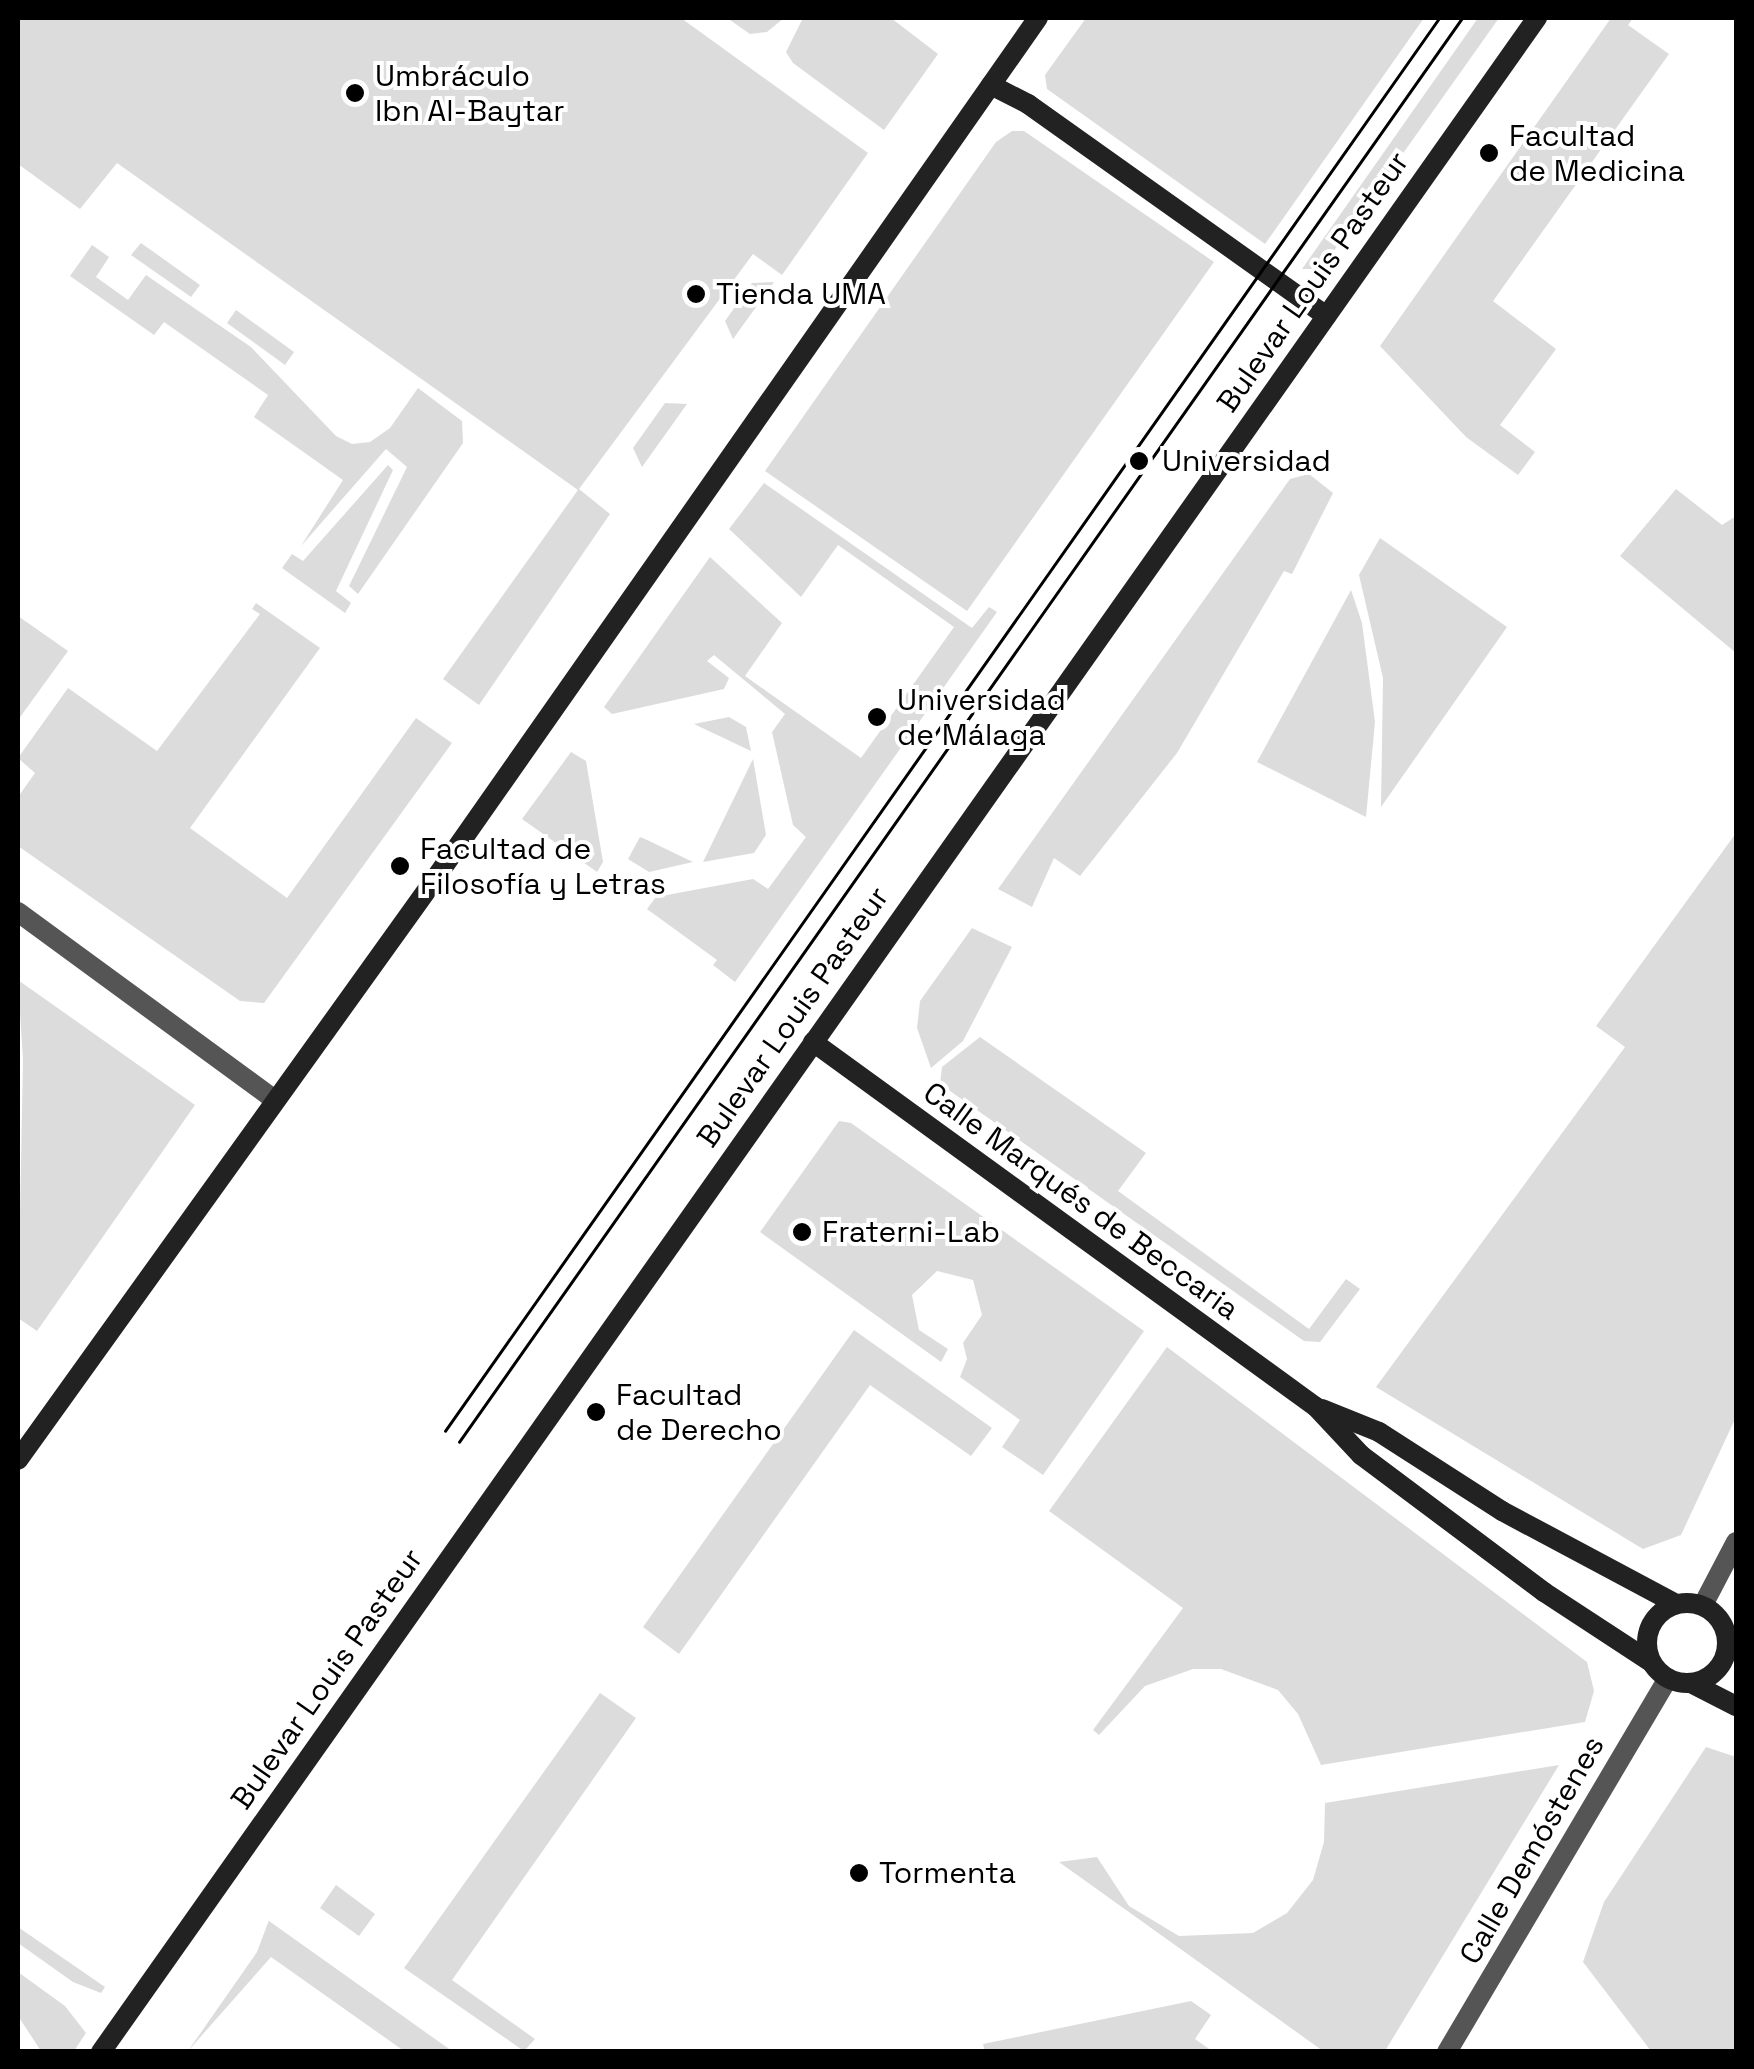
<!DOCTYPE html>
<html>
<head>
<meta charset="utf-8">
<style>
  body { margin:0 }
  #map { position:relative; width:1754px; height:2069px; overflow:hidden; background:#fff; font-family:"Space Grotesk",sans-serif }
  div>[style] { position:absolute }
  .green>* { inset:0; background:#dcdcdc }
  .street>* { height:20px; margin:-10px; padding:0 10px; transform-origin:10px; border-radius:10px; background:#555 }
  .secondary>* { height:20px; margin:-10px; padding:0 10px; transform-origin:10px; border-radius:10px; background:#222 }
  .secondary>.ring { margin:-10px; padding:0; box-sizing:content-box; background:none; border:20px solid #222; border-radius:50% }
  .tram>* { height:2.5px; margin:-1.25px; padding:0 1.25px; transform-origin:1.25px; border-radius:1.25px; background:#000 }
  .dots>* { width:28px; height:28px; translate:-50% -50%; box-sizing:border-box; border:5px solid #fff; border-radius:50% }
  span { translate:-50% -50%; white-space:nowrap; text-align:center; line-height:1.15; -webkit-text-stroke:8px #fff; paint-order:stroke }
  .poi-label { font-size:30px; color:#000 }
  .left { translate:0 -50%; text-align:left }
  .street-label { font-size:30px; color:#000 }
  .frame { position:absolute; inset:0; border:20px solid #000; pointer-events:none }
</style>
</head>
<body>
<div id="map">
  <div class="green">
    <div style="clip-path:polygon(18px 18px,681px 18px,868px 153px,782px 275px,753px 254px,579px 489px,610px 514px,479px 705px,443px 679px,578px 490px,117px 163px,80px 209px,18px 164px)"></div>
    <div style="clip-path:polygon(727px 18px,784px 18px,767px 32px,750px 34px)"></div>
    <div style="clip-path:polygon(803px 18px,891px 18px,938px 54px,884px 130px,793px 63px,786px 52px)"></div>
    <div style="clip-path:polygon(1086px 18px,1424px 18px,1265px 244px,1047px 89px,1045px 75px)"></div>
    <div style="clip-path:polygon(1478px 18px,1499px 18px,1321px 269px,1302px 269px)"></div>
    <div style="clip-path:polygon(1611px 18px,1633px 18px,1628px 25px,1669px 54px,1493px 301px,1556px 349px,1500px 425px,1535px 452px,1518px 475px,1466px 437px,1380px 346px)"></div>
    <div style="clip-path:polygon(1012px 131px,1024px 131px,1214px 262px,967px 611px,765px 471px,996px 142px)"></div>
    <div style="clip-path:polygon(141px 243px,200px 285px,191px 297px,131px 255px)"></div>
    <div style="clip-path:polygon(92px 245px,109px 257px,96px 277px,128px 300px,146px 275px,251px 347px,336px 436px,352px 444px,370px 442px,390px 428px,418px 388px,462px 421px,463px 443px,358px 594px,349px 586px,407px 467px,386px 449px,301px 546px,343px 480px,254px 417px,268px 395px,164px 322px,154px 335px,70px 276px)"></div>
    <div style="clip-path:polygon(774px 282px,733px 339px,725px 321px,752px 283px)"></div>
    <div style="clip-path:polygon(236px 310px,294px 352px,285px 365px,227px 323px)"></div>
    <div style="clip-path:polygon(665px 403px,687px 404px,642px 467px,633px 448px)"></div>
    <div style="clip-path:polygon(388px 465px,393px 470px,336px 591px,351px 603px,345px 613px,282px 568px,292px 554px,303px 561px)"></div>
    <div style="clip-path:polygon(1309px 474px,1333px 493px,1292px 574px,1284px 571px,1177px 753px,1080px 876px,1054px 858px,1032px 907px,998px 889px,1290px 479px)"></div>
    <div style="clip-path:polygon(764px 483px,972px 628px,989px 607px,997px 612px,735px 982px,713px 965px,717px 960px,647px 909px,656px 897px,753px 879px,768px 889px,806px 837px,793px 825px,772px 732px,785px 714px,714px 655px,707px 661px,729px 678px,724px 689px,612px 714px,604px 707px,710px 557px,782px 623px,745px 676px,861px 758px,954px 627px,838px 545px,801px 597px,729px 529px)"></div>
    <div style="clip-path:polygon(1676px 489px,1722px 525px,1736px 516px,1736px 653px,1620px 556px)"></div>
    <div style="clip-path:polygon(1380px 538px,1507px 627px,1381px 807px,1383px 678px,1359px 575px)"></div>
    <div style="clip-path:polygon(1351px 590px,1362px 623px,1375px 722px,1366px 817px,1257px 762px)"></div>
    <div style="clip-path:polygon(256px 603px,320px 648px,190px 828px,287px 898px,416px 718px,452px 743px,264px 1003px,240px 1001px,18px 846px,18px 797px,35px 773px,18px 758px,68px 688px,157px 751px,260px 614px,252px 609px)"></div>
    <div style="clip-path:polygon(18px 616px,68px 651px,18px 720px)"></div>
    <div style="clip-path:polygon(729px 717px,746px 727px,751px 751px,694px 724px)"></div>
    <div style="clip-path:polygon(571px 752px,586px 761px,603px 862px,597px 872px,522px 819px)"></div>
    <div style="clip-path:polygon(753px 759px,766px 835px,754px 853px,703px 862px)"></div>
    <div style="clip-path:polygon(1736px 833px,1736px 1417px,1681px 1535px,1643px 1549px,1376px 1387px,1625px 1047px,1596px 1026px)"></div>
    <div style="clip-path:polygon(640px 837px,645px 839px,693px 862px,649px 872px,628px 859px)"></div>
    <div style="clip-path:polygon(972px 928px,1012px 947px,963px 1041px,931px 1068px,917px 1028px,920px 1001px)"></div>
    <div style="clip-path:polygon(18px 980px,195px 1105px,37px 1331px,18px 1318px,23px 1060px)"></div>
    <div style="clip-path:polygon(980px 1037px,1146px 1153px,1118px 1191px,1309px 1329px,1346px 1279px,1360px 1289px,1320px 1342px,1304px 1341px,940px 1084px,942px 1067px)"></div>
    <div style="clip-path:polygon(839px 1121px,851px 1123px,1144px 1331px,1043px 1475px,1002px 1447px,1020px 1420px,960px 1377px,967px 1359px,963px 1343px,982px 1315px,973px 1280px,937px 1271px,912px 1295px,919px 1330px,948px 1349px,941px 1362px,760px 1232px)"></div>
    <div style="clip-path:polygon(854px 1330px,992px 1428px,971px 1456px,870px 1385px,679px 1654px,643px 1627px)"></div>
    <div style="clip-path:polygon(1167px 1347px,1587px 1662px,1594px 1691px,1585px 1722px,1321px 1765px,1298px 1714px,1278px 1690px,1221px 1669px,1193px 1669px,1145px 1686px,1099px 1735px,1093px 1730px,1183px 1608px,1049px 1511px)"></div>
    <div style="clip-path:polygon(600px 1693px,636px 1718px,452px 1980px,535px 2039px,524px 2051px,404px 1968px)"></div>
    <div style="clip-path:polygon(1706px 1747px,1736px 1757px,1736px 2051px,1651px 2051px,1583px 1962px,1604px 1902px)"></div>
    <div style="clip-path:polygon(1559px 1765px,1385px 2051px,1323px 2051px,1059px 1862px,1097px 1857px,1129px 1906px,1179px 1936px,1253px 1933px,1287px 1913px,1313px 1880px,1324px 1842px,1325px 1803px)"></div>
    <div style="clip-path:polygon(336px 1885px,375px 1914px,359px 1936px,320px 1908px)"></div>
    <div style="clip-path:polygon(269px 1920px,269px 1921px,452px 2051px,404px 2051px,271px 1957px,188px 2051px,257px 1952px)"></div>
    <div style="clip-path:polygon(18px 1927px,105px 1987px,101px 1993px,73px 1982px,18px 1943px)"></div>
    <div style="clip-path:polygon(18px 1972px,65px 2006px,86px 2033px,74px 2051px,41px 2051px,18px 2016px)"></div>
    <div style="clip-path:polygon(1191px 2001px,1211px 2015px,1195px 2039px,1212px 2051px,985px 2052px,983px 2044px)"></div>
  </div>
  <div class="street">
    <div style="left:18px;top:912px;width:318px;rotate:36.2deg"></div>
    <div style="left:1703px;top:1605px;width:71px;rotate:-62.4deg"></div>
    <div style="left:1447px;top:2052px;width:434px;rotate:-59.4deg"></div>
  </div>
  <div class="secondary">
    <div style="left:991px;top:85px;width:42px;rotate:27.2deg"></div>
    <div style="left:1028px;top:104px;width:366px;rotate:35.4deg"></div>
    <div style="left:813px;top:1042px;width:621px;rotate:35.97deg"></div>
    <div style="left:1316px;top:1407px;width:66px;rotate:46.8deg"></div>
    <div style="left:1361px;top:1455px;width:229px;rotate:36.8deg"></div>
    <div style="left:1544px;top:1592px;width:128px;rotate:33.2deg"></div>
    <div style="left:1322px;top:1409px;width:61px;rotate:22deg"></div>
    <div style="left:1379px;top:1432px;width:146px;rotate:32.7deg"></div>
    <div style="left:1502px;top:1511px;width:197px;rotate:28.1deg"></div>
    <div style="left:18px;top:1460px;width:710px;rotate:-54.34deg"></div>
    <div style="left:432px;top:883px;width:1056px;rotate:-54.99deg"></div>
    <div class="ring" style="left:1647px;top:1603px;width:60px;height:60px"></div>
    <div style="left:1691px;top:1683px;width:51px;rotate:27.1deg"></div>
    <div style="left:101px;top:2052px;width:2490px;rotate:-54.78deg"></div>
  </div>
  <div class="tram">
    <div style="left:445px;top:1431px;width:1728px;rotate:-54.87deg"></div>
    <div style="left:459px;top:1442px;width:1742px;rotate:-54.84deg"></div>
  </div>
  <div class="dots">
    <div style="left:355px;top:93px;background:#000"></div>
    <div style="left:1489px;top:153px;background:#000"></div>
    <div style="left:696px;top:294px;background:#000"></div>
    <div style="left:1139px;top:461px;background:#000"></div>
    <div style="left:877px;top:717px;background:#000"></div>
    <div style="left:400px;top:866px;background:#000"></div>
    <div style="left:802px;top:1232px;background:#000"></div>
    <div style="left:596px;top:1412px;background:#000"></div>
    <div style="left:859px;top:1873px;background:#000"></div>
  </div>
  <div class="poi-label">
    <span class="left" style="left:375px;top:93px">Umbráculo<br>Ibn Al-Baytar</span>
    <span class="left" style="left:1509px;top:153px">Facultad<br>de Medicina</span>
    <span class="left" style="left:716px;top:294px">Tienda UMA</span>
    <span class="left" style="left:1162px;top:461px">Universidad</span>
    <span class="left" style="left:897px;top:717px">Universidad<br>de Málaga</span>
    <span class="left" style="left:420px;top:866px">Facultad de<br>Filosofía y Letras</span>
    <span class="left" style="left:822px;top:1232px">Fraterni-Lab</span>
    <span class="left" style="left:616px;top:1412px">Facultad<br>de Derecho</span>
    <span class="left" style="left:879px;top:1873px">Tormenta</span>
  </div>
  <div class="street-label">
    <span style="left:1313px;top:282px;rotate:-55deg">Bulevar Louis Pasteur</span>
    <span style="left:793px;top:1017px;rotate:-55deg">Bulevar Louis Pasteur</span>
    <span style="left:1081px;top:1201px;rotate:36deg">Calle Marqués de Beccaria</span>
    <span style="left:327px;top:1679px;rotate:-55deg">Bulevar Louis Pasteur</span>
    <span style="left:1532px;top:1850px;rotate:-60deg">Calle Demóstenes</span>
  </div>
  <div class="frame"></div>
</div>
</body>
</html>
